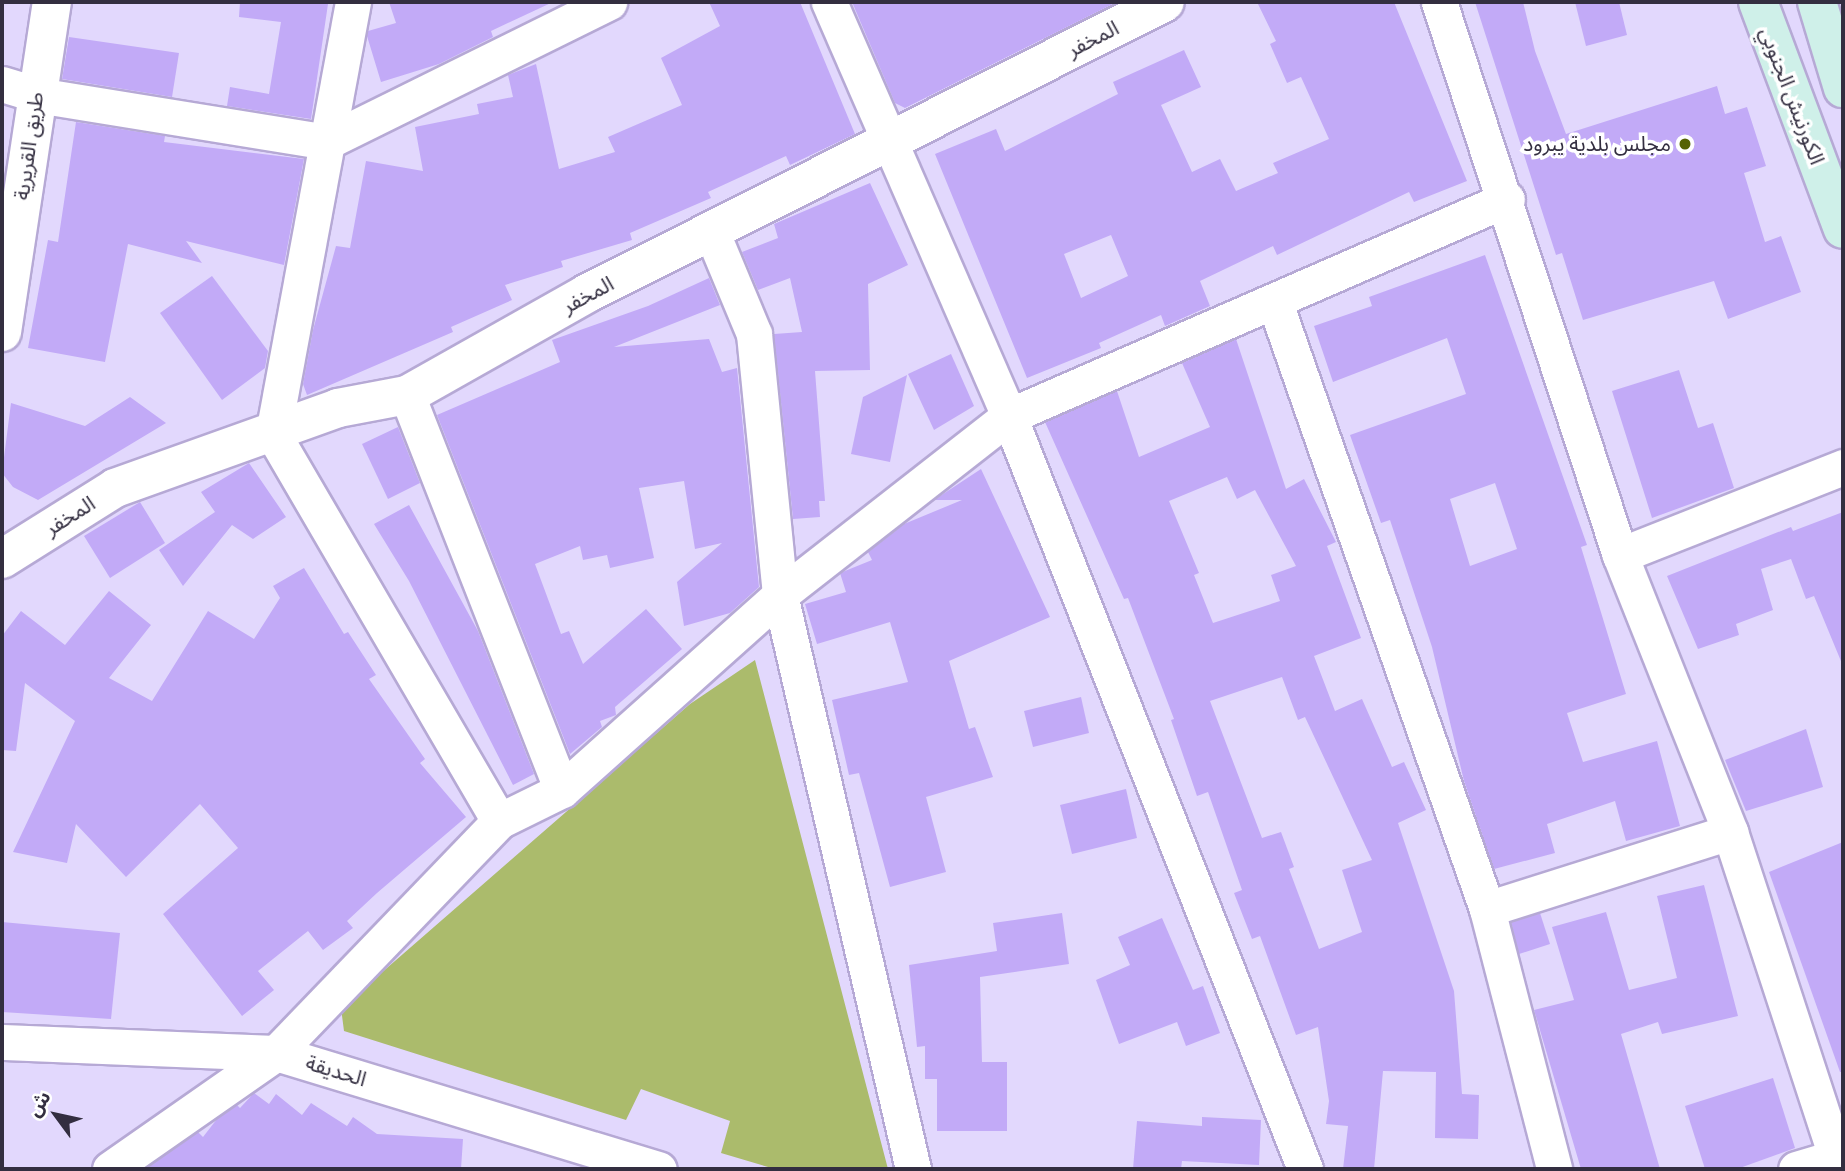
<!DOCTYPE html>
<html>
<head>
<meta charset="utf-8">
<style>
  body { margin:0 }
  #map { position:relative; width:1845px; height:1171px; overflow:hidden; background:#e2d8fd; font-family:"Archivo Narrow","Noto Sans Arabic",sans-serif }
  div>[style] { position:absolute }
  .green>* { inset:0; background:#abbb6c }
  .building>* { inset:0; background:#c2aaf7 }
  .roads { filter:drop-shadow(2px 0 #b6a9d5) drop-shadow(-2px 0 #b6a9d5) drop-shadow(0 2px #b6a9d5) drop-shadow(0 -2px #b6a9d5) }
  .minor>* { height:35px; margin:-17.5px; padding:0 17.5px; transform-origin:17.5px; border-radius:17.5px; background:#fff }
  .tertiary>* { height:38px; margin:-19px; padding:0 19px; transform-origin:19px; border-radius:19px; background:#fff }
  .secondary>* { height:38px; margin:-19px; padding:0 19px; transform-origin:19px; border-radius:19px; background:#cff0e9 }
  .dots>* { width:19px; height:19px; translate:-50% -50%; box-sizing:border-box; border:4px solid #fff; border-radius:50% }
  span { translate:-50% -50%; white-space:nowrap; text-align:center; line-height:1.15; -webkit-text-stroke:7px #fff; paint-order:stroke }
  .street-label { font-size:21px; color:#332e40 }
  .poi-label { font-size:21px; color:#332e40 }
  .right { translate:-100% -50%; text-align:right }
  .frame { position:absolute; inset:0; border:4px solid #332e40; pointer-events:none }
  .north { position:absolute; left:21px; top:1080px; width:70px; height:70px; -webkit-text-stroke:5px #fff; paint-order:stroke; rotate:303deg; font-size:19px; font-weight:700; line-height:28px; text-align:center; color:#332e40 }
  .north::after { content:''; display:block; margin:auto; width:24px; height:32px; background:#332e40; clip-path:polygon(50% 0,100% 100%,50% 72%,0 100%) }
</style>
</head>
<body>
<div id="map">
  <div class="green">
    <div style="clip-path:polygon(755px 660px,888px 1169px,775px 1169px,721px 1153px,730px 1121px,641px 1089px,626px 1120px,344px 1031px,341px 1008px,690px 704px)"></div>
  </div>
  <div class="building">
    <div style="clip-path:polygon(240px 2px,328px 4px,311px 119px,227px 106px,230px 87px,269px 94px,281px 22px,239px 17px)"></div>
    <div style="clip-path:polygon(389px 2px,553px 2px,491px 31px,493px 37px,439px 64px,381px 82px,367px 36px,368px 31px,396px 23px)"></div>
    <div style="clip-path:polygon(709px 2px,800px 2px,855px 134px,790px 165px,786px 156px,708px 192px,711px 198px,630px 233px,632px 240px,561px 261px,563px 267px,505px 285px,512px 300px,451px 327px,453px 332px,307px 395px,303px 384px,313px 330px,336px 246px,350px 248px,366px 161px,423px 171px,415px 127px,479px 114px,477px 104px,513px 97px,508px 75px,536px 64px,559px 169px,615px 152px,608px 137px,682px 105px,661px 58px,720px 26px)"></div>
    <div style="clip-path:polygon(852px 2px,1117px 2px,905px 108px,895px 103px)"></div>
    <div style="clip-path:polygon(evenodd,1257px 2px,1394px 2px,1467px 181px,1414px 202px,1409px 192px,1277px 255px,1273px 246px,1200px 281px,1210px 306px,1165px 326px,1161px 315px,1099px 343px,1101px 348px,1027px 378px,935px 154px,996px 129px,1005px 151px,1118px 94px,1113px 82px,1184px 50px,1201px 87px,1161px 105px,1192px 172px,1220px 159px,1236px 191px,1278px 173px,1273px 163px,1329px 139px,1301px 77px,1287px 83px,1270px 44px,1276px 41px,1257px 2px,1111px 235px,1128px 276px,1081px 298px,1064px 254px,1111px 235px)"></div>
    <div style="clip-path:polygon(1475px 2px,1523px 2px,1535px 51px,1566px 134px,1717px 86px,1725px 114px,1747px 107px,1766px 166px,1744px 173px,1765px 242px,1781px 236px,1801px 292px,1728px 319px,1714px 281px,1583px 320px,1562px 253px,1556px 255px)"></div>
    <div style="clip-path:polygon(1575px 2px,1619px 2px,1627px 35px,1586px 46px)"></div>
    <div style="clip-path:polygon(69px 37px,179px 53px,172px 97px,62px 79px)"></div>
    <div style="clip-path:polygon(76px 122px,165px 136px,164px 142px,304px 159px,284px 265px,186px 241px,202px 263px,128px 244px,105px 362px,28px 348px,48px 240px,58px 242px)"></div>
    <div style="clip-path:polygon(870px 183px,908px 265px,868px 284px,870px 370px,815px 371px,825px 501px,819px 501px,820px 517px,793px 519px,774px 334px,802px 332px,790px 278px,758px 290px,742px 252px,778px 238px,774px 224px)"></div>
    <div style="clip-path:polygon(evenodd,1485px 255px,1587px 545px,1581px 547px,1626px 694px,1567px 713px,1583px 762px,1657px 741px,1680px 826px,1626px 841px,1615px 801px,1547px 824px,1555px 853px,1494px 869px,1464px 781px,1432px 647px,1390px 520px,1381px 523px,1350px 435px,1466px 394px,1447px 338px,1333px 382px,1314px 326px,1372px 306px,1369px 297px,1485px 255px,1495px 483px,1517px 549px,1470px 566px,1450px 499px,1495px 483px)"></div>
    <div style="clip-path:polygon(212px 276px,268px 351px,265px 368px,222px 400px,160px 313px)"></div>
    <div style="clip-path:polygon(709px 278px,720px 305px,614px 347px,709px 339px,722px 372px,737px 368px,759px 587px,730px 613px,684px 626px,677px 582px,722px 543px,695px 549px,684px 481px,639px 488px,654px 558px,610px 568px,607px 555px,583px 560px,580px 546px,535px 564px,561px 634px,569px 631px,583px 664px,646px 609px,682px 649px,615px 707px,616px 715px,600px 721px,602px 727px,570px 754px,437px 415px,560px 362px,552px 340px,648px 306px)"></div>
    <div style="clip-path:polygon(evenodd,1236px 339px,1286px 489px,1304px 479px,1336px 542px,1327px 546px,1361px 638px,1314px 656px,1335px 711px,1362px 699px,1392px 767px,1404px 762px,1426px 810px,1398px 823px,1454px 991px,1462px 1094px,1479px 1095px,1478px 1139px,1435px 1138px,1436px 1072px,1383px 1071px,1374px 1169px,1343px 1169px,1348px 1126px,1326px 1124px,1329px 1101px,1318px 1027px,1296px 1035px,1260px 936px,1252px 939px,1234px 893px,1242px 890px,1208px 792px,1197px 796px,1171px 720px,1174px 719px,1128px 598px,1124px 599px,1045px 422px,1117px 391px,1139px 457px,1210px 427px,1182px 363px,1236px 339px,1227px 477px,1237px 499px,1255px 490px,1296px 566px,1271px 575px,1280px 601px,1213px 623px,1194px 575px,1199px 573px,1169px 501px,1227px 477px,1236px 339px,1282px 677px,1298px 720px,1305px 717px,1372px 860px,1342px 870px,1362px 932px,1319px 949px,1289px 869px,1294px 867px,1281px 832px,1262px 838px,1210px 701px,1282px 677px)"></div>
    <div style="clip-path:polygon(951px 354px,974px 406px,934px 430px,908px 374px)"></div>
    <div style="clip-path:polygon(1679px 370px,1698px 428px,1713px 423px,1734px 488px,1652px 518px,1612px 391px)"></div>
    <div style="clip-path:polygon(907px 375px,890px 462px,851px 454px,863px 397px)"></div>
    <div style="clip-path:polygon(130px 397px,166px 423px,38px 500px,13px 487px,2px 473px,11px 403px,85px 426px)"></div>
    <div style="clip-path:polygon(398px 427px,420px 483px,388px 499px,362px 444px)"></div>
    <div style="clip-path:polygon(249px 463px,286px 517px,253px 539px,232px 525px,183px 586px,159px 550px,215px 512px,201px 492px)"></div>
    <div style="clip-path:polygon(981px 469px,1050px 617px,949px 661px,969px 729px,975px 727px,993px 777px,926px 797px,946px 872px,890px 887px,859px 773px,849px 775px,832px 700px,908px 682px,890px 622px,817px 644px,805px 604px,846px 592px,840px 573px,872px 560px,868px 552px,904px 524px,962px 500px,934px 500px)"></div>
    <div style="clip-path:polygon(140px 502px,165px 543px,110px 578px,84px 536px)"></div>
    <div style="clip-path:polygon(409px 505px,478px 631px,534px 774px,513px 785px,409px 581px,374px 524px)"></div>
    <div style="clip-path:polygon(1843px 512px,1843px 666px,1814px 596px,1806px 599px,1791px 559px,1761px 569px,1773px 610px,1736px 624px,1739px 635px,1698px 649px,1667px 576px,1791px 527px,1793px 531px)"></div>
    <div style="clip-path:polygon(304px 568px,344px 634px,348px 632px,376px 675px,369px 679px,425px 759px,420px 763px,466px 817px,377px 893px,347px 921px,353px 928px,323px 950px,308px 931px,258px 971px,274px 990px,242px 1016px,163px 914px,238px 848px,200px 804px,126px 877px,76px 824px,67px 863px,13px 852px,75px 721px,25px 683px,16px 751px,2px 750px,2px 636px,21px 611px,65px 645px,109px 591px,151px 625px,109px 678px,152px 701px,208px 611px,254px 639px,280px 598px,273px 586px)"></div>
    <div style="clip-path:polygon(1081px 697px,1089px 733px,1033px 747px,1024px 711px)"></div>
    <div style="clip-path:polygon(1806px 729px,1823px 787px,1746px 811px,1725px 760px)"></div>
    <div style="clip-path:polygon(1126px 789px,1137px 838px,1072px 854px,1060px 805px)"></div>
    <div style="clip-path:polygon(1843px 842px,1843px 1072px,1840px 1072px,1769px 872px)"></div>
    <div style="clip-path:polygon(1704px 885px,1738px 1016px,1662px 1034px,1658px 1022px,1621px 1034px,1660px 1169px,1581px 1169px,1534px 1010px,1574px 1000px,1552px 927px,1606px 912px,1629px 990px,1677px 978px,1657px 896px)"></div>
    <div style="clip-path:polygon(1062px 913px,1069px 964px,980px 977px,982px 1062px,1007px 1062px,1007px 1131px,937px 1131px,937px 1079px,925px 1079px,925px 1046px,917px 1047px,909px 965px,997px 951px,993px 923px)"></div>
    <div style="clip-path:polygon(1540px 913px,1550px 944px,1519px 954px,1511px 922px)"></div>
    <div style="clip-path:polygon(1162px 918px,1193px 990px,1203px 986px,1220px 1033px,1186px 1046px,1177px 1022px,1119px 1044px,1096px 980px,1130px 965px,1118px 937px)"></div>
    <div style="clip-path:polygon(2px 922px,120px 933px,111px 1019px,2px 1012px)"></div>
    <div style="clip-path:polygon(1773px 1078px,1795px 1148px,1737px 1169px,1705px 1169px,1685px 1106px)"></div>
    <div style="clip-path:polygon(254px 1093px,269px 1104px,276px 1094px,302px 1115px,311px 1103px,347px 1126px,353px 1117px,377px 1134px,463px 1139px,461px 1169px,145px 1169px,198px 1132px,203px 1137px,217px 1119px,237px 1105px,240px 1108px)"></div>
    <div style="clip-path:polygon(1202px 1117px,1261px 1120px,1259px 1165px,1182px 1161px,1181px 1169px,1133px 1169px,1137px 1121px,1202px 1126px)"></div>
  </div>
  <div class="roads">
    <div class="minor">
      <div style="left:353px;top:2px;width:439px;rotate:100.5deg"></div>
      <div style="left:273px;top:434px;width:448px;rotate:59.7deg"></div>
      <div style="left:829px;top:2px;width:451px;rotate:66.5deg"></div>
      <div style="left:1009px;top:416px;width:809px;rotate:68.54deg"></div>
      <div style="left:1439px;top:2px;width:582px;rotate:71.88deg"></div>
      <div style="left:1620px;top:555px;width:298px;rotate:68.3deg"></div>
      <div style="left:1730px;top:832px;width:354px;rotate:71.9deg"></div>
      <div style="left:2px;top:84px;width:37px;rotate:17deg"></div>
      <div style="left:37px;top:95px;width:293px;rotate:9.2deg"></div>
      <div style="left:326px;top:142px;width:316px;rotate:-26.3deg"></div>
      <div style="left:712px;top:233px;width:109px;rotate:67.4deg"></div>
      <div style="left:754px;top:334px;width:262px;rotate:84.3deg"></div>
      <div style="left:780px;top:595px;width:589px;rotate:76.95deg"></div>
      <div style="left:1275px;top:303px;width:642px;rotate:70.72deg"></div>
      <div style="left:1487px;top:909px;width:268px;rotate:75.5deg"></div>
      <div style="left:407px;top:395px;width:424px;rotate:68.6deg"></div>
      <div style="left:1620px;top:555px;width:240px;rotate:-21.5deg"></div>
      <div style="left:1487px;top:909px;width:255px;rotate:-17.6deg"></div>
      <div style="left:2px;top:1042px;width:274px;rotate:2.3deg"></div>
      <div style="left:276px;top:1053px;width:400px;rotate:16.9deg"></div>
      <div style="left:110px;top:1169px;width:203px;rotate:-34.9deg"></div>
      <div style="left:276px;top:1053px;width:322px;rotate:-46.1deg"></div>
      <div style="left:499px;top:821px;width:70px;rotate:-26.2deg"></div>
      <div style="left:562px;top:790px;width:292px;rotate:-41.8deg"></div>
      <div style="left:780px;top:595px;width:291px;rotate:-38deg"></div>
      <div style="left:1009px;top:416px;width:543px;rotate:-23.54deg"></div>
      <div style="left:1796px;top:1169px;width:42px;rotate:-16.7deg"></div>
    </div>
    <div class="tertiary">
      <div style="left:2px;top:332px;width:334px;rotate:-81.4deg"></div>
      <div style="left:2px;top:559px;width:133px;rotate:-32.1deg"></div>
      <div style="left:115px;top:488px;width:237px;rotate:-19.7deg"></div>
      <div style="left:338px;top:408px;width:70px;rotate:-10.7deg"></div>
      <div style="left:407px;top:395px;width:206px;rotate:-29.4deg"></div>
      <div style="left:586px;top:294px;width:648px;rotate:-26.76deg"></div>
    </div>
    <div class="secondary">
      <div style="left:1758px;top:2px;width:242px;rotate:69.5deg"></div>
      <div style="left:1817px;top:2px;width:90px;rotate:73.2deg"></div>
    </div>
  </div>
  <div class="dots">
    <div style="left:1685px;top:144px;background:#556202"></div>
  </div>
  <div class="street-label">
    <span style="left:1093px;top:39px;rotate:-27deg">المخفر</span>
    <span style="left:1792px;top:96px;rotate:69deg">الكورنيش الجنوبي</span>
    <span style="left:29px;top:146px;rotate:-82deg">طريق القريرية</span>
    <span style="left:588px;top:295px;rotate:-28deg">المخفر</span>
    <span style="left:70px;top:516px;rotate:-32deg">المخفر</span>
    <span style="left:336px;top:1071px;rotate:17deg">الحديقة</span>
  </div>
  <div class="poi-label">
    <span class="right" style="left:1671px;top:144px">مجلس بلدية يبرود</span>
  </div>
  <div class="frame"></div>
  <div class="north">ش</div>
</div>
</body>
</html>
